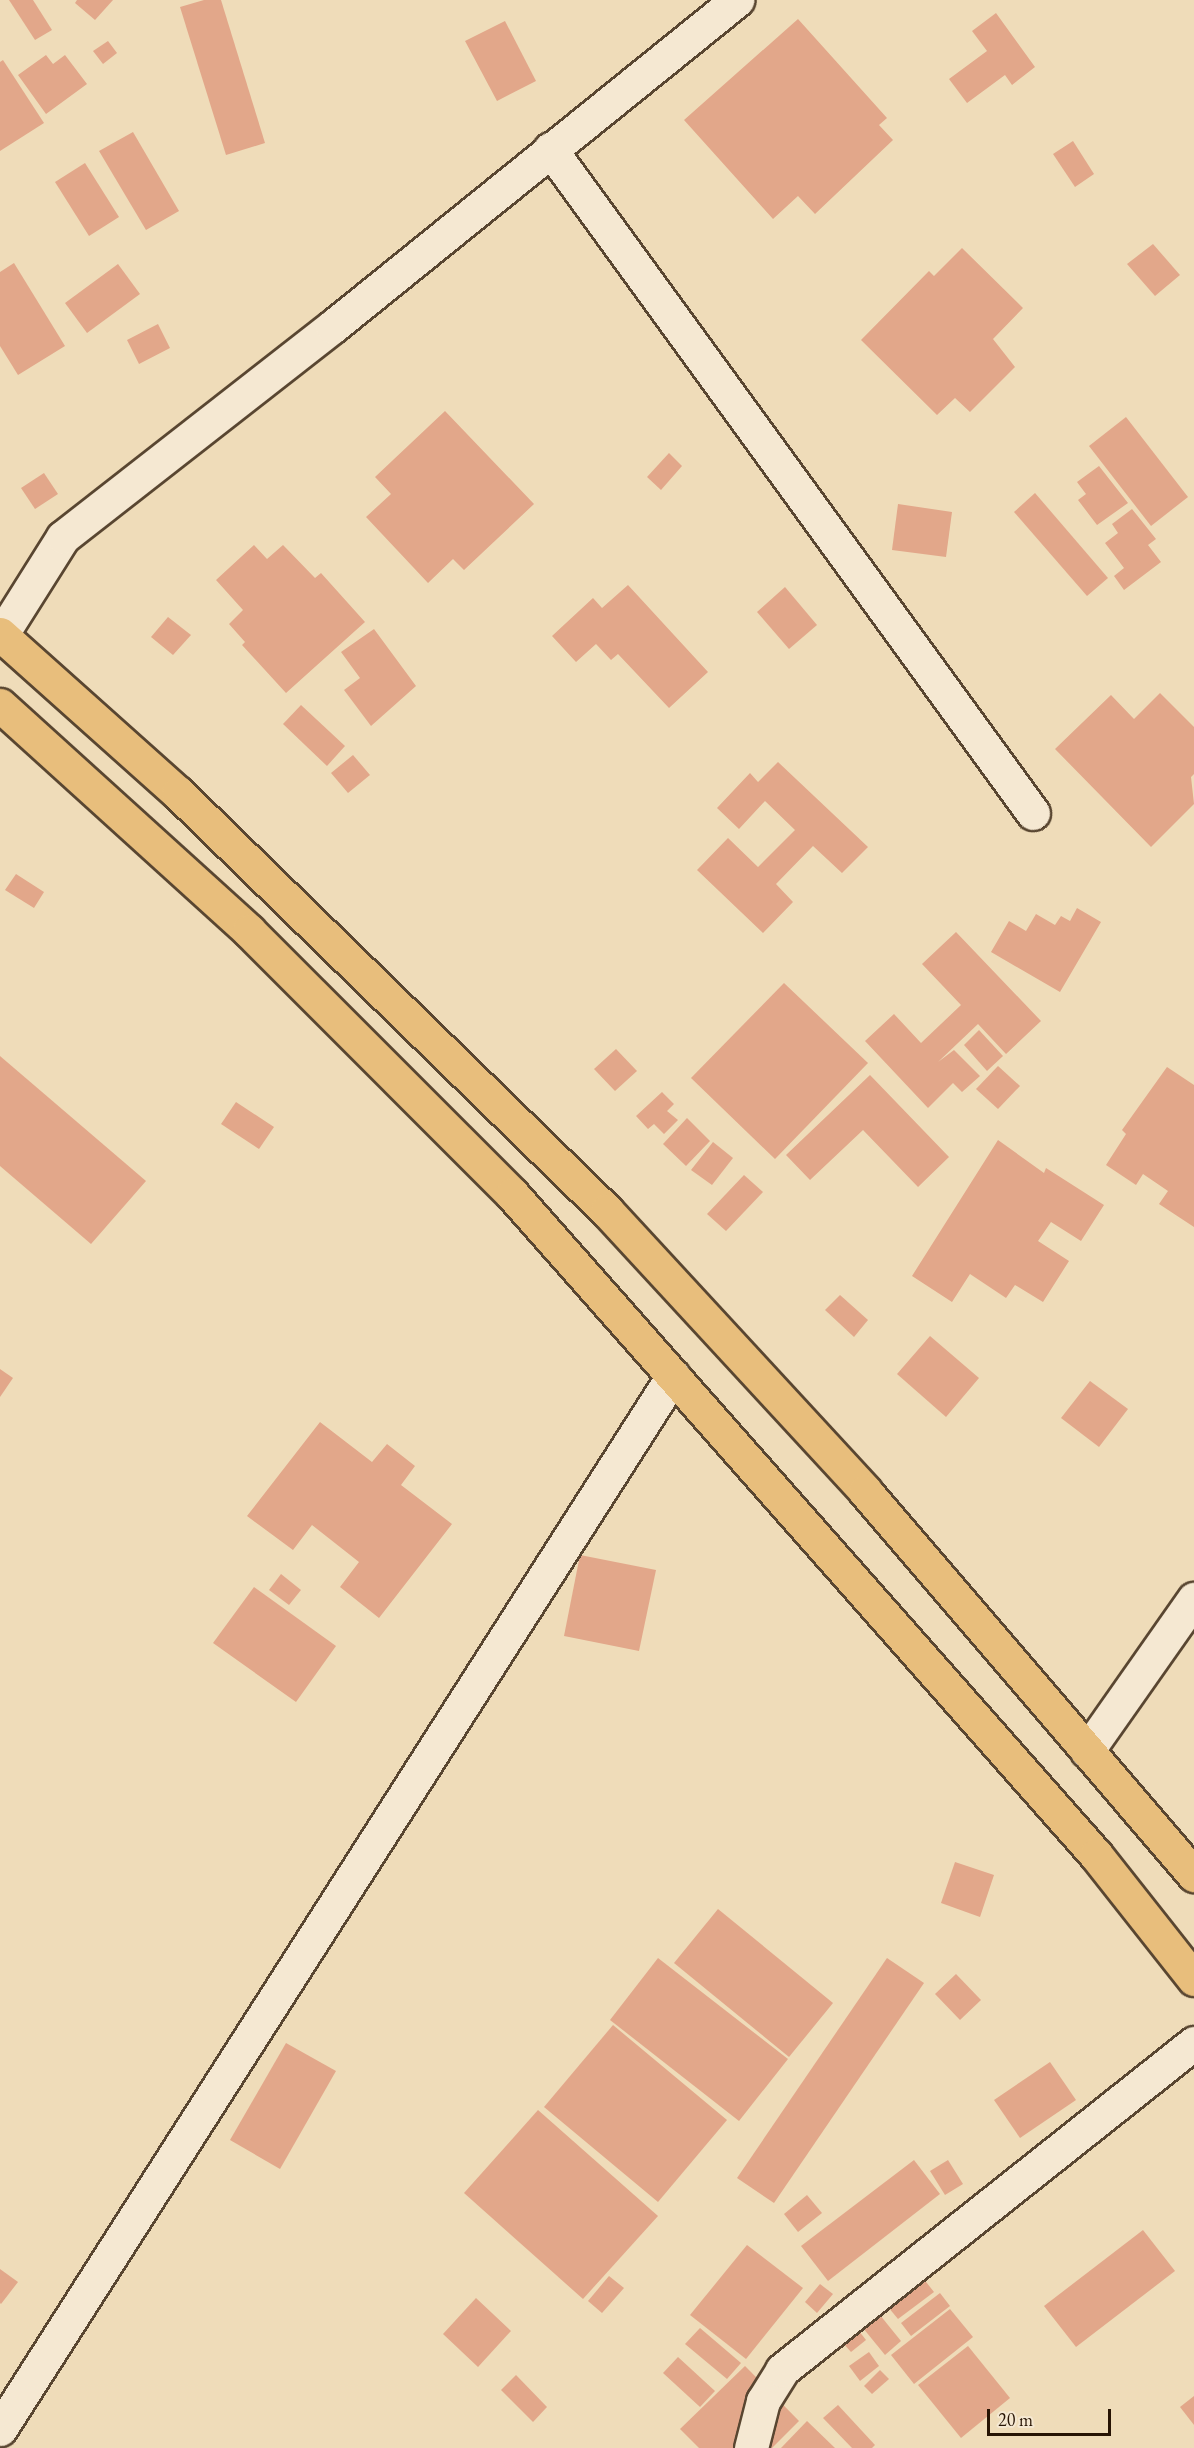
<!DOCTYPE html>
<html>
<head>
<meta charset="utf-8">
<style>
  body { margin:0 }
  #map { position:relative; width:1194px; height:2448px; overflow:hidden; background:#efdcb9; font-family:"EB Garamond",serif }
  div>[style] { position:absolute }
  .building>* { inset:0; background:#e2a78a }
  .roads { filter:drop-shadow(2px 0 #594631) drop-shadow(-2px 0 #594631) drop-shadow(0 2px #594631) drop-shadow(0 -2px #594631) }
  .street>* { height:33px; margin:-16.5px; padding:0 16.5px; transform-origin:16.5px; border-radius:16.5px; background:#f5e8d2 }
  .primary>* { height:33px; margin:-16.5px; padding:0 16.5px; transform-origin:16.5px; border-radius:16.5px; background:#e8be7c }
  span { translate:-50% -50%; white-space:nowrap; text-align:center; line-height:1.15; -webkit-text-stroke:5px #f5e8d2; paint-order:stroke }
  .scale { position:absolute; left:987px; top:2409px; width:124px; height:27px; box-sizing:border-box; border:3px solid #271404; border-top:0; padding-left:8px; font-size:18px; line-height:21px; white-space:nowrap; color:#271404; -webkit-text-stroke:4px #f5e8d2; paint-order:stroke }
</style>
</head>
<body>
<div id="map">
  <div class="building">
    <div style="clip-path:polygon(9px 0,33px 0,52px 30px,35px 40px)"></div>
    <div style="clip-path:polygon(77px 0,113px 0,95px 20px,75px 3px)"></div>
    <div style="clip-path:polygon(204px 0,221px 0,265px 143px,226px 155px,180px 7px)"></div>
    <div style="clip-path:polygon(996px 13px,1035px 67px,1012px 85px,1005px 75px,967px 103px,949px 79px,987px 51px,972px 31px)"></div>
    <div style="clip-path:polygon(798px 19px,887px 118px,879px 125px,893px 140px,815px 214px,798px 196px,773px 219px,684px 120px)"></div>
    <div style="clip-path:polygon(505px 21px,536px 81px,497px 101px,465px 41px)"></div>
    <div style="clip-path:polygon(108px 41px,117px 53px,103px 64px,93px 51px)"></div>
    <div style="clip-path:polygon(46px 55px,53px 64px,65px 55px,87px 84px,46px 114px,18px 75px)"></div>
    <div style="clip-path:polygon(3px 60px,44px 123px,0 151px,0 62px)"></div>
    <div style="clip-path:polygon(133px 132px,179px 211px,146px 230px,99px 151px)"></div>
    <div style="clip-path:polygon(1073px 141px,1094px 174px,1075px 187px,1053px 154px)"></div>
    <div style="clip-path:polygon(85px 163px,119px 217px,89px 236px,55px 182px)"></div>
    <div style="clip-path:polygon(1153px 244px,1180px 275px,1155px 296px,1127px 264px)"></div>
    <div style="clip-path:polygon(962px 248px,1023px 308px,993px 339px,1015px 367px,970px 412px,955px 398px,937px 415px,861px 340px,929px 271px,934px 276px)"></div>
    <div style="clip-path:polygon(14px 263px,65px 346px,18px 375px,0 346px,0 272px)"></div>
    <div style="clip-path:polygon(118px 264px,140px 294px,87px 333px,65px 303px)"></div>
    <div style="clip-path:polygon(158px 324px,170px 348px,139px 364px,127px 340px)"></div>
    <div style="clip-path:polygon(445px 411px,534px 504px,464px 570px,453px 559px,428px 583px,366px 517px,391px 494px,375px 477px)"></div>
    <div style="clip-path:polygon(1126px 417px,1188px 497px,1151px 526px,1089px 446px)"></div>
    <div style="clip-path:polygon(669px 453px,682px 466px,661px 490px,647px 477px)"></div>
    <div style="clip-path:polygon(1099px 466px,1128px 503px,1097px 525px,1078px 500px,1086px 494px,1077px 482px)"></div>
    <div style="clip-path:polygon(44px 473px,58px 494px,35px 509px,21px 488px)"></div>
    <div style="clip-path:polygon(1035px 493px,1108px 578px,1087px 596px,1014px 512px)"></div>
    <div style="clip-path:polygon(898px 504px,952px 512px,946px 557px,892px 550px)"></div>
    <div style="clip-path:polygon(1132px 509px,1156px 539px,1148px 545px,1161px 562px,1124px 590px,1114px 576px,1124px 568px,1105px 543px,1118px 533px,1112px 524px)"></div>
    <div style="clip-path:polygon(254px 545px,267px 559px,283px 545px,315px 578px,321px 573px,365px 622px,286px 693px,242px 645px,245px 642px,229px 624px,243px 610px,216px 580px)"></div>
    <div style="clip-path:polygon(628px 585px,708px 672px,669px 708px,618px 654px,611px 660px,596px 644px,576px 662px,552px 636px,593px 598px,602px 608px)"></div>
    <div style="clip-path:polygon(785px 587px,817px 625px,789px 649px,757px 612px)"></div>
    <div style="clip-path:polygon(168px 617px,191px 635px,173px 655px,151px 637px)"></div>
    <div style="clip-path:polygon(374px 629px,416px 686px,371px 726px,344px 690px,360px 678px,341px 652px)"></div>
    <div style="clip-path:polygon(1160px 693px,1194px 727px,1194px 774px,1191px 777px,1194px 804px,1151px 847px,1055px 749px,1111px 695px,1134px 719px)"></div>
    <div style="clip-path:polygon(301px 705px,345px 746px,327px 766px,283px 724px)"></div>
    <div style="clip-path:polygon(353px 755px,370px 775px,348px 793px,331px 773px)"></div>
    <div style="clip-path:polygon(778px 762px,868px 847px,842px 873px,813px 846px,776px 884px,793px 902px,763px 933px,697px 870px,728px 838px,758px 867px,795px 830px,765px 801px,739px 829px,717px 808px,750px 773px,758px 782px)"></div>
    <div style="clip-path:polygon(16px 874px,44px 892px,34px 908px,5px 890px)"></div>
    <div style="clip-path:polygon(1077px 908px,1101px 922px,1060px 992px,991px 952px,1009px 921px,1026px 931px,1036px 914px,1055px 925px,1061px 916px,1070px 921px)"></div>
    <div style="clip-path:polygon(956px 932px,1041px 1021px,1006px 1054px,978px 1024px,938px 1062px,954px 1050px,980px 1076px,962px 1092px,953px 1083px,928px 1108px,865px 1041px,894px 1014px,921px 1043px,961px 1005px,922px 964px)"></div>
    <div style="clip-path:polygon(784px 983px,868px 1063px,775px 1159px,691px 1078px)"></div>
    <div style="clip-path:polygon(979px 1030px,1003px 1056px,987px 1071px,964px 1045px)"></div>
    <div style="clip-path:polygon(616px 1049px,637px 1071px,615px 1091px,594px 1069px)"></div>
    <div style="clip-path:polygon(0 1056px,146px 1181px,91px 1244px,0 1166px)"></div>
    <div style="clip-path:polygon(998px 1066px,1020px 1086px,998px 1109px,976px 1089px)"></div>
    <div style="clip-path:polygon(1167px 1067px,1194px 1085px,1194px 1227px,1159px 1204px,1168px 1191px,1143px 1174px,1136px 1185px,1106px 1165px,1126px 1134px,1122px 1130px)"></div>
    <div style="clip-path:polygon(870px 1075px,949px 1157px,918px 1187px,863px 1130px,810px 1180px,786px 1155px)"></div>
    <div style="clip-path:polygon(662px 1092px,674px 1104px,667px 1111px,678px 1120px,664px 1134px,654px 1124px,648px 1129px,636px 1116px)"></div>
    <div style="clip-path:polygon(236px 1102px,274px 1127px,259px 1149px,221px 1124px)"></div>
    <div style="clip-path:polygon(687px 1118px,710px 1141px,686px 1166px,663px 1144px)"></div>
    <div style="clip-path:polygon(998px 1140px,1044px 1173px,1046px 1168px,1104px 1205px,1081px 1241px,1051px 1222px,1038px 1241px,1069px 1261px,1043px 1302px,1015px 1285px,1006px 1298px,970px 1274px,952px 1302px,912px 1276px)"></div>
    <div style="clip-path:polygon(713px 1142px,733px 1158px,712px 1185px,691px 1170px)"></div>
    <div style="clip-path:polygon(744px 1175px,763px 1192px,726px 1231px,707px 1214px)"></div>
    <div style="clip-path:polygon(840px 1295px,868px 1320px,854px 1337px,825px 1310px)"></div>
    <div style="clip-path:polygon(930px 1336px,979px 1378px,946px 1417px,897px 1374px)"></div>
    <div style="clip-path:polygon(0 1369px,13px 1378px,0 1397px)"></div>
    <div style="clip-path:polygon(1090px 1381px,1128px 1409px,1099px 1447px,1061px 1418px)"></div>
    <div style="clip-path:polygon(320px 1422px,372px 1462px,387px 1444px,415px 1466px,401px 1485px,452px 1524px,379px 1618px,340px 1587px,359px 1562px,312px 1525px,293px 1550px,247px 1516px)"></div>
    <div style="clip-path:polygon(580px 1555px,656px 1570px,639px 1651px,564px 1636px)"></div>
    <div style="clip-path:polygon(281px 1574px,301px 1590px,289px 1605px,269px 1590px)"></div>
    <div style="clip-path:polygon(254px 1587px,336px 1646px,296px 1702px,213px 1643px)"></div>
    <div style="clip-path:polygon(955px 1862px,994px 1875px,980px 1917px,941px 1903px)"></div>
    <div style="clip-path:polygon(718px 1909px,833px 2003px,789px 2057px,674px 1963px)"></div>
    <div style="clip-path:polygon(658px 1958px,788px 2059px,739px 2121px,610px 2020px)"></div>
    <div style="clip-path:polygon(887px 1958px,924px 1983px,774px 2203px,737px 2178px)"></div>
    <div style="clip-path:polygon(956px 1974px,981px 2000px,960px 2020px,935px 1994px)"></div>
    <div style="clip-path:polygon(613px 2025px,727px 2120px,658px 2202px,544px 2107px)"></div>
    <div style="clip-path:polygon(286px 2043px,336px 2071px,280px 2169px,230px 2140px)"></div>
    <div style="clip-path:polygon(1050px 2062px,1076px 2100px,1020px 2138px,994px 2100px)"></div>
    <div style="clip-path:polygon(538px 2110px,658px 2216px,583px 2299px,464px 2193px)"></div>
    <div style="clip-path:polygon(914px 2160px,940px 2194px,828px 2281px,801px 2246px)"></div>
    <div style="clip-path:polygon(948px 2160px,963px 2184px,945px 2195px,930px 2171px)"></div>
    <div style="clip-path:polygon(807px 2195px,822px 2213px,798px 2232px,784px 2214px)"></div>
    <div style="clip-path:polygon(1143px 2230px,1175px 2271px,1076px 2347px,1044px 2306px)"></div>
    <div style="clip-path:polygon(747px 2245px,803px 2288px,746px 2359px,690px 2315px)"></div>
    <div style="clip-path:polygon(915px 2268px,934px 2292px,898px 2319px,879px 2296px)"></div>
    <div style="clip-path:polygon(0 2269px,18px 2282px,1px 2304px,0 2303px)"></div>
    <div style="clip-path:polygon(609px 2276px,624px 2288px,602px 2313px,588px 2301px)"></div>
    <div style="clip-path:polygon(820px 2284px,833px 2294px,817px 2313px,805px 2302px)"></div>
    <div style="clip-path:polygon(940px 2293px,950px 2306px,911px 2336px,901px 2323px)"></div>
    <div style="clip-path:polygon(476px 2298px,511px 2331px,478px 2367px,443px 2334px)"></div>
    <div style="clip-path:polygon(871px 2304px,901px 2341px,885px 2355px,854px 2317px)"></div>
    <div style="clip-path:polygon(950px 2309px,973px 2337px,914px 2384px,891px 2355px)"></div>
    <div style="clip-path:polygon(700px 2328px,741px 2363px,727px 2379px,685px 2344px)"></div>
    <div style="clip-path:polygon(859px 2331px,866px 2340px,851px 2352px,843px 2343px)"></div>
    <div style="clip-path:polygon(968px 2346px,1010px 2398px,961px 2438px,918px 2385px)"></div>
    <div style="clip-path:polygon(869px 2352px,879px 2366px,860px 2381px,849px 2366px)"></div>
    <div style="clip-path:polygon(678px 2357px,715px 2391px,700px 2407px,663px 2373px)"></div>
    <div style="clip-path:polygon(745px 2366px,799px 2421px,772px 2448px,699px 2448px,680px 2429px)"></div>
    <div style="clip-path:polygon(880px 2370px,889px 2379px,872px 2394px,864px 2386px)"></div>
    <div style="clip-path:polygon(516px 2375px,547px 2407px,533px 2422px,501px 2390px)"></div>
    <div style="clip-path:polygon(1194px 2396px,1194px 2425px,1180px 2407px)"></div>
    <div style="clip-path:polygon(838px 2405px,875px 2445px,872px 2448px,852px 2448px,823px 2418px)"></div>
    <div style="clip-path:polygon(807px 2421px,835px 2448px,781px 2448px)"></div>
  </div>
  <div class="roads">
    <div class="street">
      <div style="left:550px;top:149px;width:821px;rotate:53.97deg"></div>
      <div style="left:0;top:637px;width:118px;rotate:-57.8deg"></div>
      <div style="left:63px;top:537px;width:341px;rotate:-38deg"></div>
      <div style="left:332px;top:327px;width:521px;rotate:-38.92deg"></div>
      <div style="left:1087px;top:1751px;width:186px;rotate:-54.9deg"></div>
      <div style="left:0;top:2429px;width:1250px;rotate:-57.42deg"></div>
      <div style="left:751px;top:2448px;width:49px;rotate:-75.7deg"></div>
      <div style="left:763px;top:2401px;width:36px;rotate:-58deg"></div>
      <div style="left:782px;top:2370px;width:526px;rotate:-38.44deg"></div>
    </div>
    <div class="primary">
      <div style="left:0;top:634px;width:239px;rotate:41.8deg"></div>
      <div style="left:178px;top:793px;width:599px;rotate:44.26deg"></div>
      <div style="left:607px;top:1211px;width:381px;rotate:47.3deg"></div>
      <div style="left:865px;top:1491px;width:506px;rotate:49.41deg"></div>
      <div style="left:0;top:705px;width:336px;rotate:42.2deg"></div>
      <div style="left:249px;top:931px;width:372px;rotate:45deg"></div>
      <div style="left:512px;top:1194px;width:882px;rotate:48.54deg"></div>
      <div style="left:1096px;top:1855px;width:158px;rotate:51.7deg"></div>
    </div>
  </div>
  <div class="scale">20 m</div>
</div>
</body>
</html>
